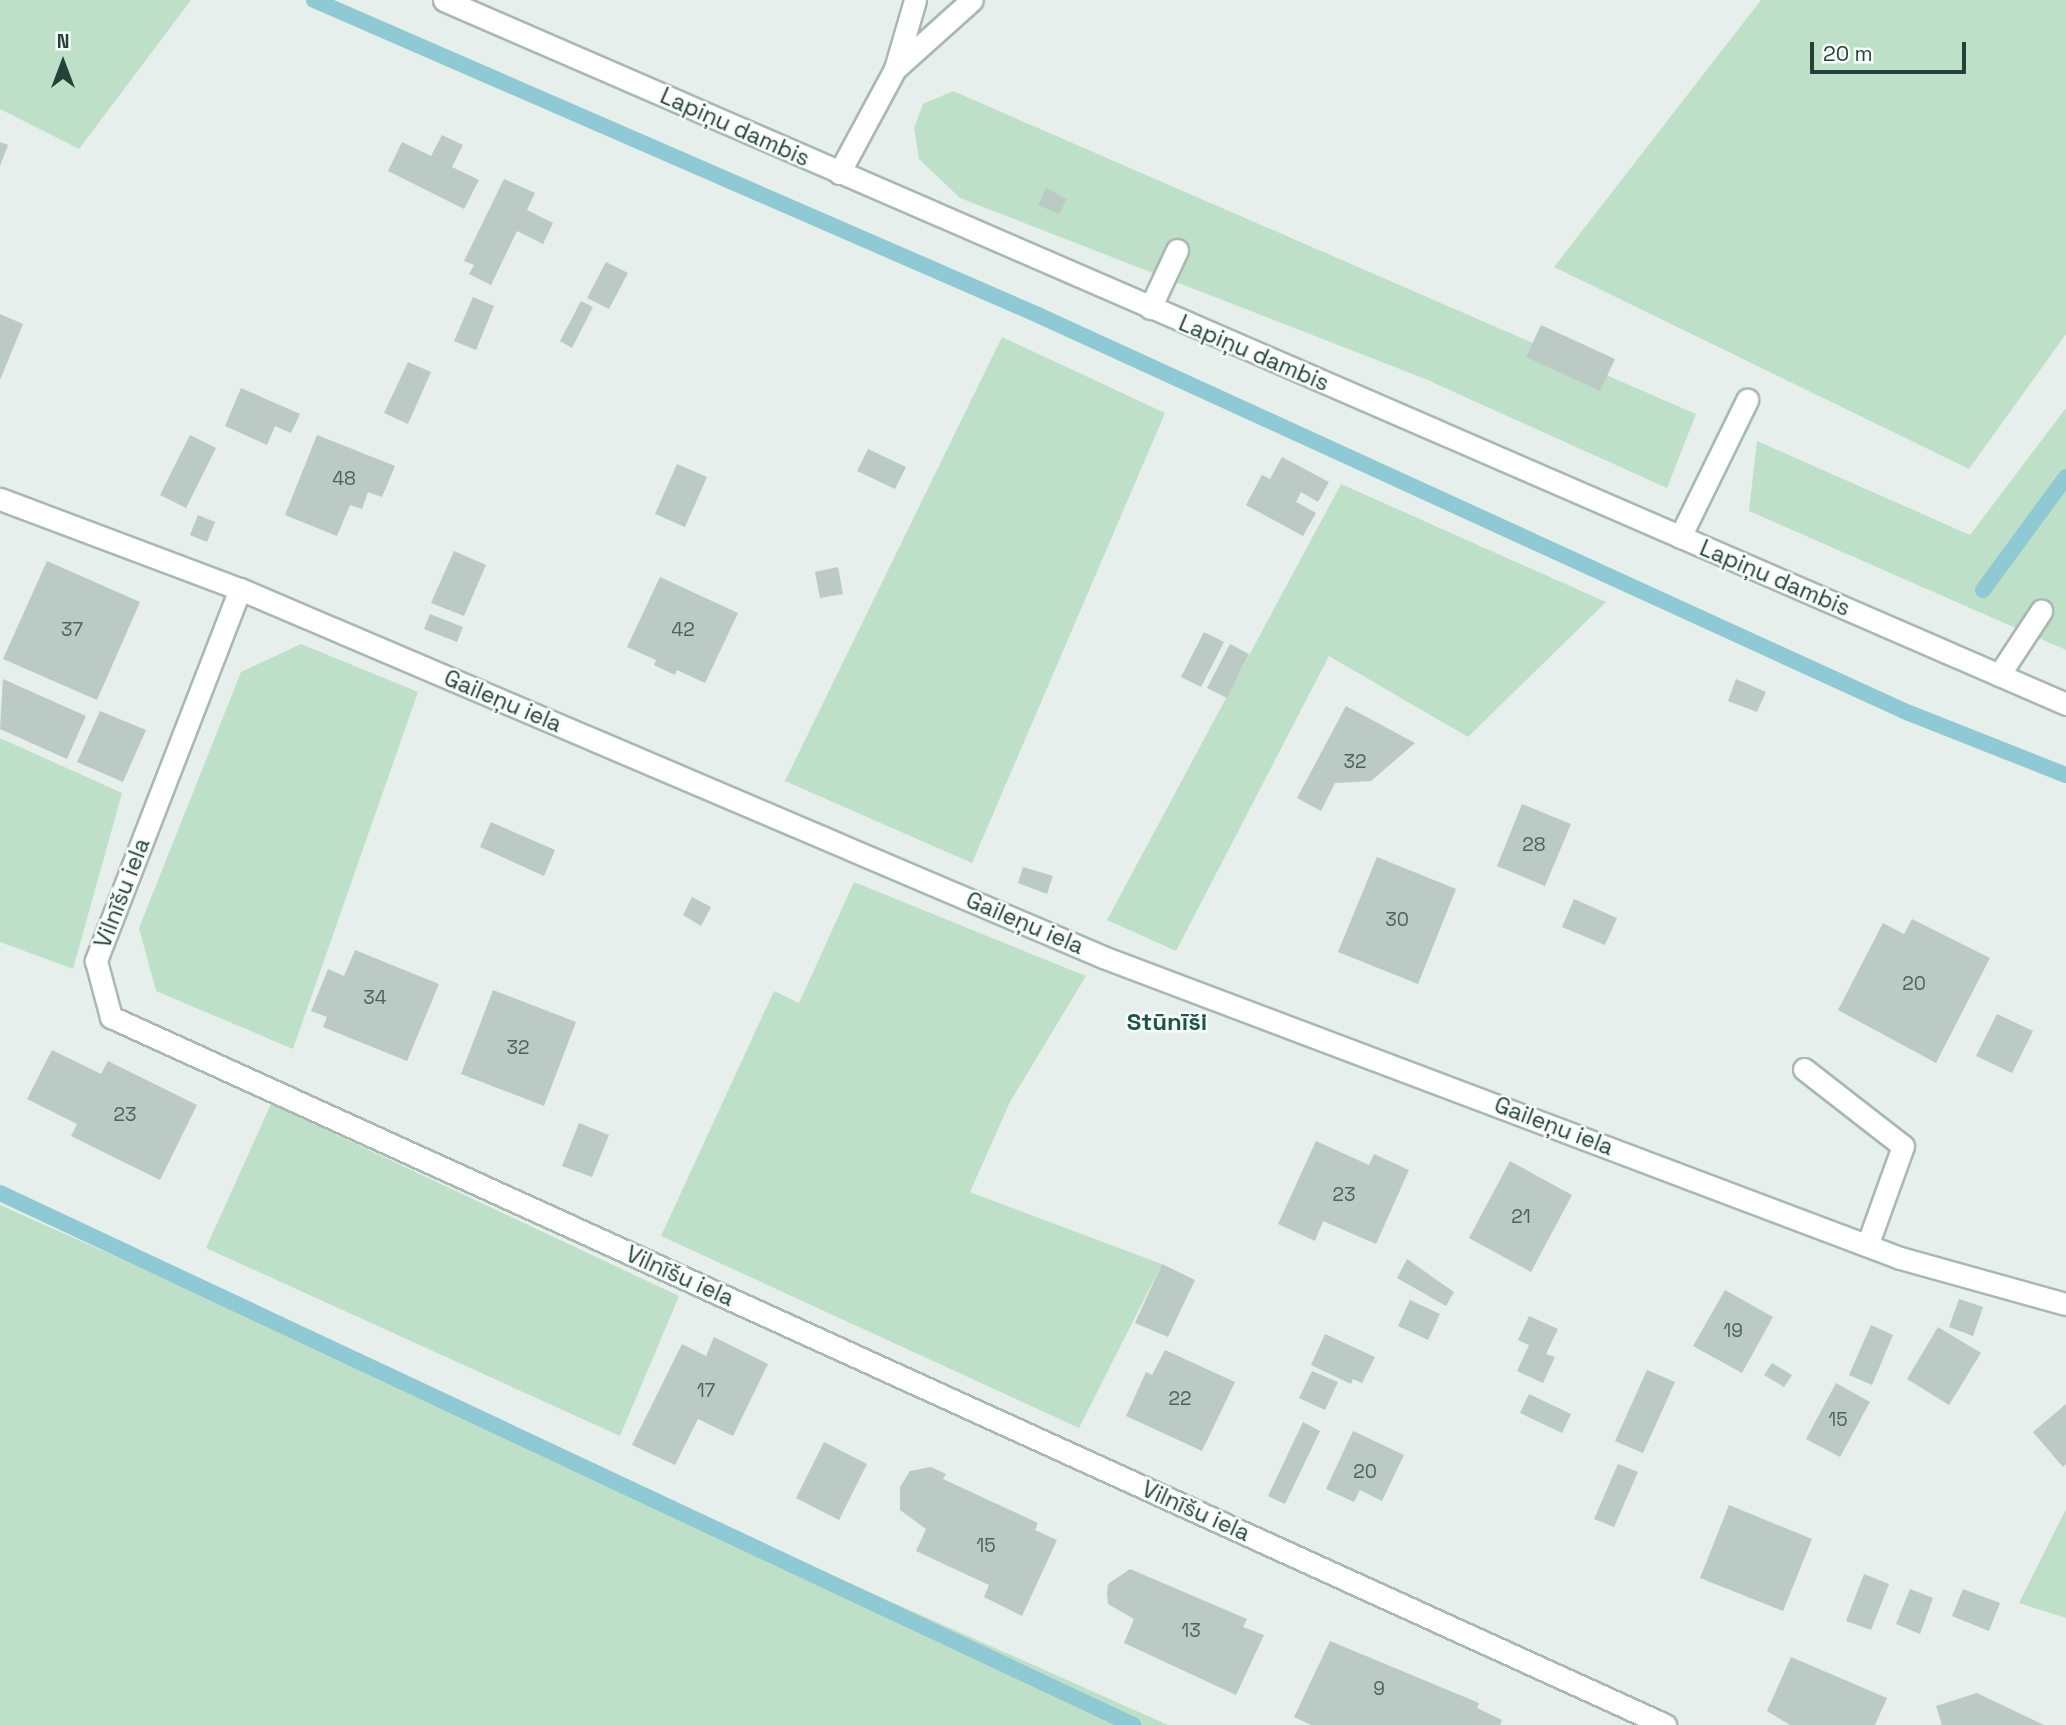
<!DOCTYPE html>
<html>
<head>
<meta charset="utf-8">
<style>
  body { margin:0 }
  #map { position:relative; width:2066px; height:1725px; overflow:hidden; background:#e6efeb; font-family:"Space Grotesk",sans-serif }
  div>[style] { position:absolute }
  .green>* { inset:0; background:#bfe0c8 }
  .stream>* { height:16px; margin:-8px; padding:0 8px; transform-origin:8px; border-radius:8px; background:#8ec9d4 }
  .building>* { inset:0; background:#bbcac4 }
  .roads { filter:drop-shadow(2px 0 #a8b8b2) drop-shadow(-2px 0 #a8b8b2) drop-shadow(0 2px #a8b8b2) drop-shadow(0 -2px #a8b8b2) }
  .lane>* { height:21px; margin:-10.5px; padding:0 10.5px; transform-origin:10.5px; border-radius:10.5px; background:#fff }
  .street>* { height:21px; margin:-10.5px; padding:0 10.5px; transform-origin:10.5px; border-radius:10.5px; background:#fff }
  span { translate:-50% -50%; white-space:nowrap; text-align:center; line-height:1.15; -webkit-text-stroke:5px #f7fbf9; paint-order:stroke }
  .number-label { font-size:19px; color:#4a645c }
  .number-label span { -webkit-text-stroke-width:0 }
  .street-label { font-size:23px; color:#24423a }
  .neighbourhood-label { font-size:24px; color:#1f5548; font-weight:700 }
  .north { position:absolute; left:28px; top:28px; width:70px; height:70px; -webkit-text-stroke:5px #f7fbf9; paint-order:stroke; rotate:0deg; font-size:19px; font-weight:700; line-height:28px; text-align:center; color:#24423a }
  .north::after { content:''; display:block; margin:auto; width:24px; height:32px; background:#24423a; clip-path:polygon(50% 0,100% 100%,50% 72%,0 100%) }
  .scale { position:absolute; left:1810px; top:42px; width:156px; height:32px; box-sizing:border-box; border:4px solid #24423a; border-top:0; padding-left:9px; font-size:21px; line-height:24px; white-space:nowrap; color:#24423a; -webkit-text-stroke:5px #f7fbf9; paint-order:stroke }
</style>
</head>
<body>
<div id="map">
  <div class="green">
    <div style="clip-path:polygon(0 0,191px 0,79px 149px,0 109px)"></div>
    <div style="clip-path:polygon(1761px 0,2066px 0,2066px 334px,1969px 469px,1554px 267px)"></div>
    <div style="clip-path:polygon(953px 91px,1696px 414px,1667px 488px,1423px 378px,960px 198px,919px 159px,914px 128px,923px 104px)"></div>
    <div style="clip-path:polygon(1002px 337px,1165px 413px,972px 863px,785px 781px)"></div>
    <div style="clip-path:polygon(2066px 408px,2066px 650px,1749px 511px,1757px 441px,1970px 535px)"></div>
    <div style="clip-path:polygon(1341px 484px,1606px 602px,1468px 737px,1329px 656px,1176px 951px,1107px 920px)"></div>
    <div style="clip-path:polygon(301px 644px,418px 692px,293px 1049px,156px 991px,139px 928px,241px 672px)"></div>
    <div style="clip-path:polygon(0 738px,122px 793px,73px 969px,0 942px)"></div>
    <div style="clip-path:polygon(854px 882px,1086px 976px,1010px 1102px,970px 1192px,1162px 1264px,1079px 1428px,661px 1236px,774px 991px,799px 1003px)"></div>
    <div style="clip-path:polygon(271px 1104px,679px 1296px,620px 1436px,206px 1248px)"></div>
    <div style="clip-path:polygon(0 1205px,1168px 1725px,0 1725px)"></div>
    <div style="clip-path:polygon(2066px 1509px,2066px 1618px,2019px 1603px)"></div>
  </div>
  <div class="stream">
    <div style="left:314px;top:0;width:790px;rotate:23.51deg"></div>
    <div style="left:1038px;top:315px;width:952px;rotate:24.57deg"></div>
    <div style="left:1904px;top:711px;width:174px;rotate:21.6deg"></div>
    <div style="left:1983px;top:590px;width:140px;rotate:-53.7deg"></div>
    <div style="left:0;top:1193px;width:1252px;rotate:25.15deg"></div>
  </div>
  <div class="building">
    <div style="clip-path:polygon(442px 135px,463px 145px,452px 167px,479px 180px,464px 209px,388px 171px,402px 142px,431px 156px)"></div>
    <div style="clip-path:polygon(0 142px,8px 145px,0 166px)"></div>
    <div style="clip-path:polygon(504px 179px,535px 193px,527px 210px,553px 223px,543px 244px,517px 231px,491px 285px,469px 274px,474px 265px,464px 261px)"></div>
    <div style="clip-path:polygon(1046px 188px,1067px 199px,1059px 214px,1038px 205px)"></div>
    <div style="clip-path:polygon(606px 262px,628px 273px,609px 309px,587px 298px)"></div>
    <div style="clip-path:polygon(473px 297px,494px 306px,476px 350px,454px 341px)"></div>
    <div style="clip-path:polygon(581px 301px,593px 307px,572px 348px,560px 341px)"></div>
    <div style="clip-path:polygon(0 314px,23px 324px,0 380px)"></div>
    <div style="clip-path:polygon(1541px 325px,1615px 359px,1600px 391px,1526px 357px)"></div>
    <div style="clip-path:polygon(408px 362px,431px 372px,408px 424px,384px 413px)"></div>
    <div style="clip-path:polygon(241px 388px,300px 414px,291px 433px,275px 426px,267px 445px,225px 426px)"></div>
    <div style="clip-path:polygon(190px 435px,216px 448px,186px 508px,160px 495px)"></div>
    <div style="clip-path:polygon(317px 435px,395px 466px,382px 497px,368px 492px,362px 509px,350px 505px,337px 536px,285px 515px)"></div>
    <div style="clip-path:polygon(868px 449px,906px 467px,895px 489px,857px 471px)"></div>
    <div style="clip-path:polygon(1282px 457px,1329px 482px,1318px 502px,1301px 492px,1296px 502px,1316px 513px,1303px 536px,1246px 505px,1262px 475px,1270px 479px)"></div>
    <div style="clip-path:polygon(677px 464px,707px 477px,685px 527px,655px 514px)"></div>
    <div style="clip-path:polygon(198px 515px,215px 522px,207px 542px,190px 535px)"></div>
    <div style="clip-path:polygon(454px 551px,486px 565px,464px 616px,431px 603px)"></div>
    <div style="clip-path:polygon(47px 561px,140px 602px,97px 700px,3px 659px)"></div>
    <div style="clip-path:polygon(838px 567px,843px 594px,820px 598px,815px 572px)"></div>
    <div style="clip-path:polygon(660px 577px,738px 613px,705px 683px,677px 670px,675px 675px,654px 665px,656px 660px,627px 647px)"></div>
    <div style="clip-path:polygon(430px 614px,463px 627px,457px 642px,424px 629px)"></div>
    <div style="clip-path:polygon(1204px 632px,1224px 642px,1201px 687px,1181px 677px)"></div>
    <div style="clip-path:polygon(1230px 644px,1249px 654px,1227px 698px,1207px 688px)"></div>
    <div style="clip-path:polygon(3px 679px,86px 716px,67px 759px,0 729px)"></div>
    <div style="clip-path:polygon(1736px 679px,1766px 692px,1757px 712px,1728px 701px)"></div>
    <div style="clip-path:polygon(1346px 706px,1415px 743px,1371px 781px,1335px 783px,1321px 811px,1297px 798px)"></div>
    <div style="clip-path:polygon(100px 711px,146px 730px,123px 782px,77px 762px)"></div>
    <div style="clip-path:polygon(1522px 804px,1571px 824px,1545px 886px,1497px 866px)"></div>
    <div style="clip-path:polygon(491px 822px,555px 850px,544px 876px,480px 847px)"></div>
    <div style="clip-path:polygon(1377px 857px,1456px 889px,1418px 984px,1338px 952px)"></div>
    <div style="clip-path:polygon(1023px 867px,1053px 876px,1047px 894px,1018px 883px)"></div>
    <div style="clip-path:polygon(692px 897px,711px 907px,701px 926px,683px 915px)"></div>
    <div style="clip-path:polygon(1574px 899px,1617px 918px,1605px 945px,1562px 927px)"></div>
    <div style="clip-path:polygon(1912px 919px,1990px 958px,1936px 1063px,1838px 1010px,1883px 923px,1904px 934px)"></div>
    <div style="clip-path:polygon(355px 950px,439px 984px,407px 1061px,323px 1027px,327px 1017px,311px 1011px,328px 969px,344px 976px)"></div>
    <div style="clip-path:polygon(493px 990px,576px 1022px,544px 1106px,461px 1074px)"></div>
    <div style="clip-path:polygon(1997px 1014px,2033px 1031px,2012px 1073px,1976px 1056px)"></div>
    <div style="clip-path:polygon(52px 1050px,101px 1074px,108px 1061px,197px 1105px,160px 1180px,71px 1136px,77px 1124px,27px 1099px)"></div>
    <div style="clip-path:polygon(579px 1123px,609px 1135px,592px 1177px,562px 1166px)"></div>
    <div style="clip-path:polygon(1316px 1141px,1369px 1165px,1374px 1154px,1409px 1170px,1376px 1244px,1323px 1221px,1315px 1241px,1278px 1224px)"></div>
    <div style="clip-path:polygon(1510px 1161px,1572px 1195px,1531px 1272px,1469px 1238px)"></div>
    <div style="clip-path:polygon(1407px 1259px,1454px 1292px,1446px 1306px,1397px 1278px)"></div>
    <div style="clip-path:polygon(1162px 1264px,1195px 1280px,1168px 1337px,1135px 1323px)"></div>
    <div style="clip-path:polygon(1725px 1290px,1773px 1317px,1742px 1373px,1693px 1346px)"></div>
    <div style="clip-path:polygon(1959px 1299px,1983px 1307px,1973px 1336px,1949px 1327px)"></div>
    <div style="clip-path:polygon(1410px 1300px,1440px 1314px,1428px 1340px,1398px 1326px)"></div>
    <div style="clip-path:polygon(1529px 1316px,1558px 1329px,1546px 1354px,1555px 1357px,1543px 1383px,1517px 1371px,1529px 1345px,1518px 1340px)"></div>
    <div style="clip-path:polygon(1871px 1325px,1893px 1335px,1872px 1385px,1849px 1375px)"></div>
    <div style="clip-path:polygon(1938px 1327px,1981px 1353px,1949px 1405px,1907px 1379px)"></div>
    <div style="clip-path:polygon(1325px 1334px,1375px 1357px,1362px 1383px,1353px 1379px,1351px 1384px,1311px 1365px)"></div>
    <div style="clip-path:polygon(714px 1337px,768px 1364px,733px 1436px,698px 1419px,675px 1465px,632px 1445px,682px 1344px,706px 1356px)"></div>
    <div style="clip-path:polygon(1165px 1350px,1235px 1382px,1202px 1451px,1126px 1416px,1146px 1372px,1152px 1375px)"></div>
    <div style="clip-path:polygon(1772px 1363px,1792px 1375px,1784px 1387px,1764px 1375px)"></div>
    <div style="clip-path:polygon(1647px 1370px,1675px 1382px,1643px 1453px,1615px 1441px)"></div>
    <div style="clip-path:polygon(1312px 1371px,1338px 1382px,1325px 1410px,1299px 1398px)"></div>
    <div style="clip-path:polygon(1836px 1383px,1870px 1402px,1840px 1457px,1806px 1439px)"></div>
    <div style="clip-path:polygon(1529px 1394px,1571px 1414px,1562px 1433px,1520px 1413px)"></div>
    <div style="clip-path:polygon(2066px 1404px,2066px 1464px,2063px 1467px,2033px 1432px)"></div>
    <div style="clip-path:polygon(1303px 1422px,1320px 1431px,1285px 1504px,1268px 1496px)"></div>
    <div style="clip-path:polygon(1353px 1431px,1404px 1455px,1382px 1501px,1360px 1490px,1354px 1502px,1326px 1489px)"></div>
    <div style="clip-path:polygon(824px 1442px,867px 1464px,839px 1520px,796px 1498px)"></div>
    <div style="clip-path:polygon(1618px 1464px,1638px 1472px,1614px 1527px,1594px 1519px)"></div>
    <div style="clip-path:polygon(931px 1467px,946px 1474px,943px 1479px,1038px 1523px,1035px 1530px,1057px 1540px,1022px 1616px,984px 1597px,989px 1585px,916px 1551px,926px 1529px,900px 1510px,900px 1487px,910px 1471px)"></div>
    <div style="clip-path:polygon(1729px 1505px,1812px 1539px,1783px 1611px,1700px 1578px)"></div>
    <div style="clip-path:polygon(1130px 1569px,1247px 1619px,1243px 1627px,1264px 1635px,1236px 1695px,1124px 1643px,1134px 1619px,1108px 1604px,1107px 1594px,1108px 1584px)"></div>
    <div style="clip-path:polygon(1864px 1574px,1889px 1584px,1871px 1630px,1846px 1621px)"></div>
    <div style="clip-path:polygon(1910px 1589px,1933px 1598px,1920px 1634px,1896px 1624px)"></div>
    <div style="clip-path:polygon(1963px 1589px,2000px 1603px,1989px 1631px,1952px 1616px)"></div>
    <div style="clip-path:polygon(1330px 1641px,1479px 1703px,1477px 1708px,1502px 1720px,1500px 1725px,1311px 1725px,1294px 1717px)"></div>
    <div style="clip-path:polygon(1791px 1657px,1887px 1698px,1875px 1725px,1790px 1725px,1767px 1711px)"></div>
    <div style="clip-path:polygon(1977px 1693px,2044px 1725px,1942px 1725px,1936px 1706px)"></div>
  </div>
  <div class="roads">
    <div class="lane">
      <div style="left:895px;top:69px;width:103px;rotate:-41.9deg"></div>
      <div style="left:1150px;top:308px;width:64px;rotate:-65deg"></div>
      <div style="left:1680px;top:537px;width:153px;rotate:-63.9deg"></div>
      <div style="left:1999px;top:675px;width:77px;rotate:-56.7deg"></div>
    </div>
    <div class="street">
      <div style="left:444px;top:0;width:1768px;rotate:23.46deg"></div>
      <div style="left:839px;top:173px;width:118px;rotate:-61.7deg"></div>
      <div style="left:895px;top:69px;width:72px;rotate:-73.8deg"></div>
      <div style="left:0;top:499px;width:256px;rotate:20.6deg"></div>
      <div style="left:240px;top:589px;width:938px;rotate:23.09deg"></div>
      <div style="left:1103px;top:957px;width:852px;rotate:20.69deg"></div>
      <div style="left:1900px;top:1258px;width:172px;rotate:15.5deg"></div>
      <div style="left:240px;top:589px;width:399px;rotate:111.2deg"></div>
      <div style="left:96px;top:961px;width:58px;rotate:75deg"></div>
      <div style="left:111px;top:1017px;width:1708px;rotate:24.49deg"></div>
      <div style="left:1804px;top:1069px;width:125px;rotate:37.9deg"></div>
      <div style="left:1903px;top:1146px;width:103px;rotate:109.8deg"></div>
    </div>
  </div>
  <div class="number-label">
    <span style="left:344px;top:479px">48</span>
    <span style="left:72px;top:630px">37</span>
    <span style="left:683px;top:630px">42</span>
    <span style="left:1355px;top:762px">32</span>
    <span style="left:1534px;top:845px">28</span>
    <span style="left:1397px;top:920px">30</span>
    <span style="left:1914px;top:984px">20</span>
    <span style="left:375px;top:998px">34</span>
    <span style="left:518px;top:1048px">32</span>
    <span style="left:125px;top:1115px">23</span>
    <span style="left:1344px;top:1195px">23</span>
    <span style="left:1521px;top:1217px">21</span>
    <span style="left:1733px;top:1331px">19</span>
    <span style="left:706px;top:1391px">17</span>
    <span style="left:1180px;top:1399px">22</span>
    <span style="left:1838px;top:1420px">15</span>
    <span style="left:1365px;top:1472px">20</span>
    <span style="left:986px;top:1546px">15</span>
    <span style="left:1191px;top:1631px">13</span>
    <span style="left:1379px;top:1689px">9</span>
  </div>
  <div class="street-label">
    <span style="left:735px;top:127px;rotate:24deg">Lapiņu dambis</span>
    <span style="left:1254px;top:353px;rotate:23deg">Lapiņu dambis</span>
    <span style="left:1775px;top:578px;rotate:23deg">Lapiņu dambis</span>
    <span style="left:503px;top:701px;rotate:23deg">Gaileņu iela</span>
    <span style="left:122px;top:893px;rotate:-69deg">Vilnīšu iela</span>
    <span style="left:1025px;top:923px;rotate:23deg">Gaileņu iela</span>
    <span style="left:1554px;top:1126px;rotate:21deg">Gaileņu iela</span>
    <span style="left:680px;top:1276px;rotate:24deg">Vilnīšu iela</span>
    <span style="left:1196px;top:1511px;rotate:24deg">Vilnīšu iela</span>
  </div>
  <div class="neighbourhood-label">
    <span style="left:1167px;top:1022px">Stūnīši</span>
  </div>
  <div class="north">N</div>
  <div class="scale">20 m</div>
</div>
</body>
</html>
